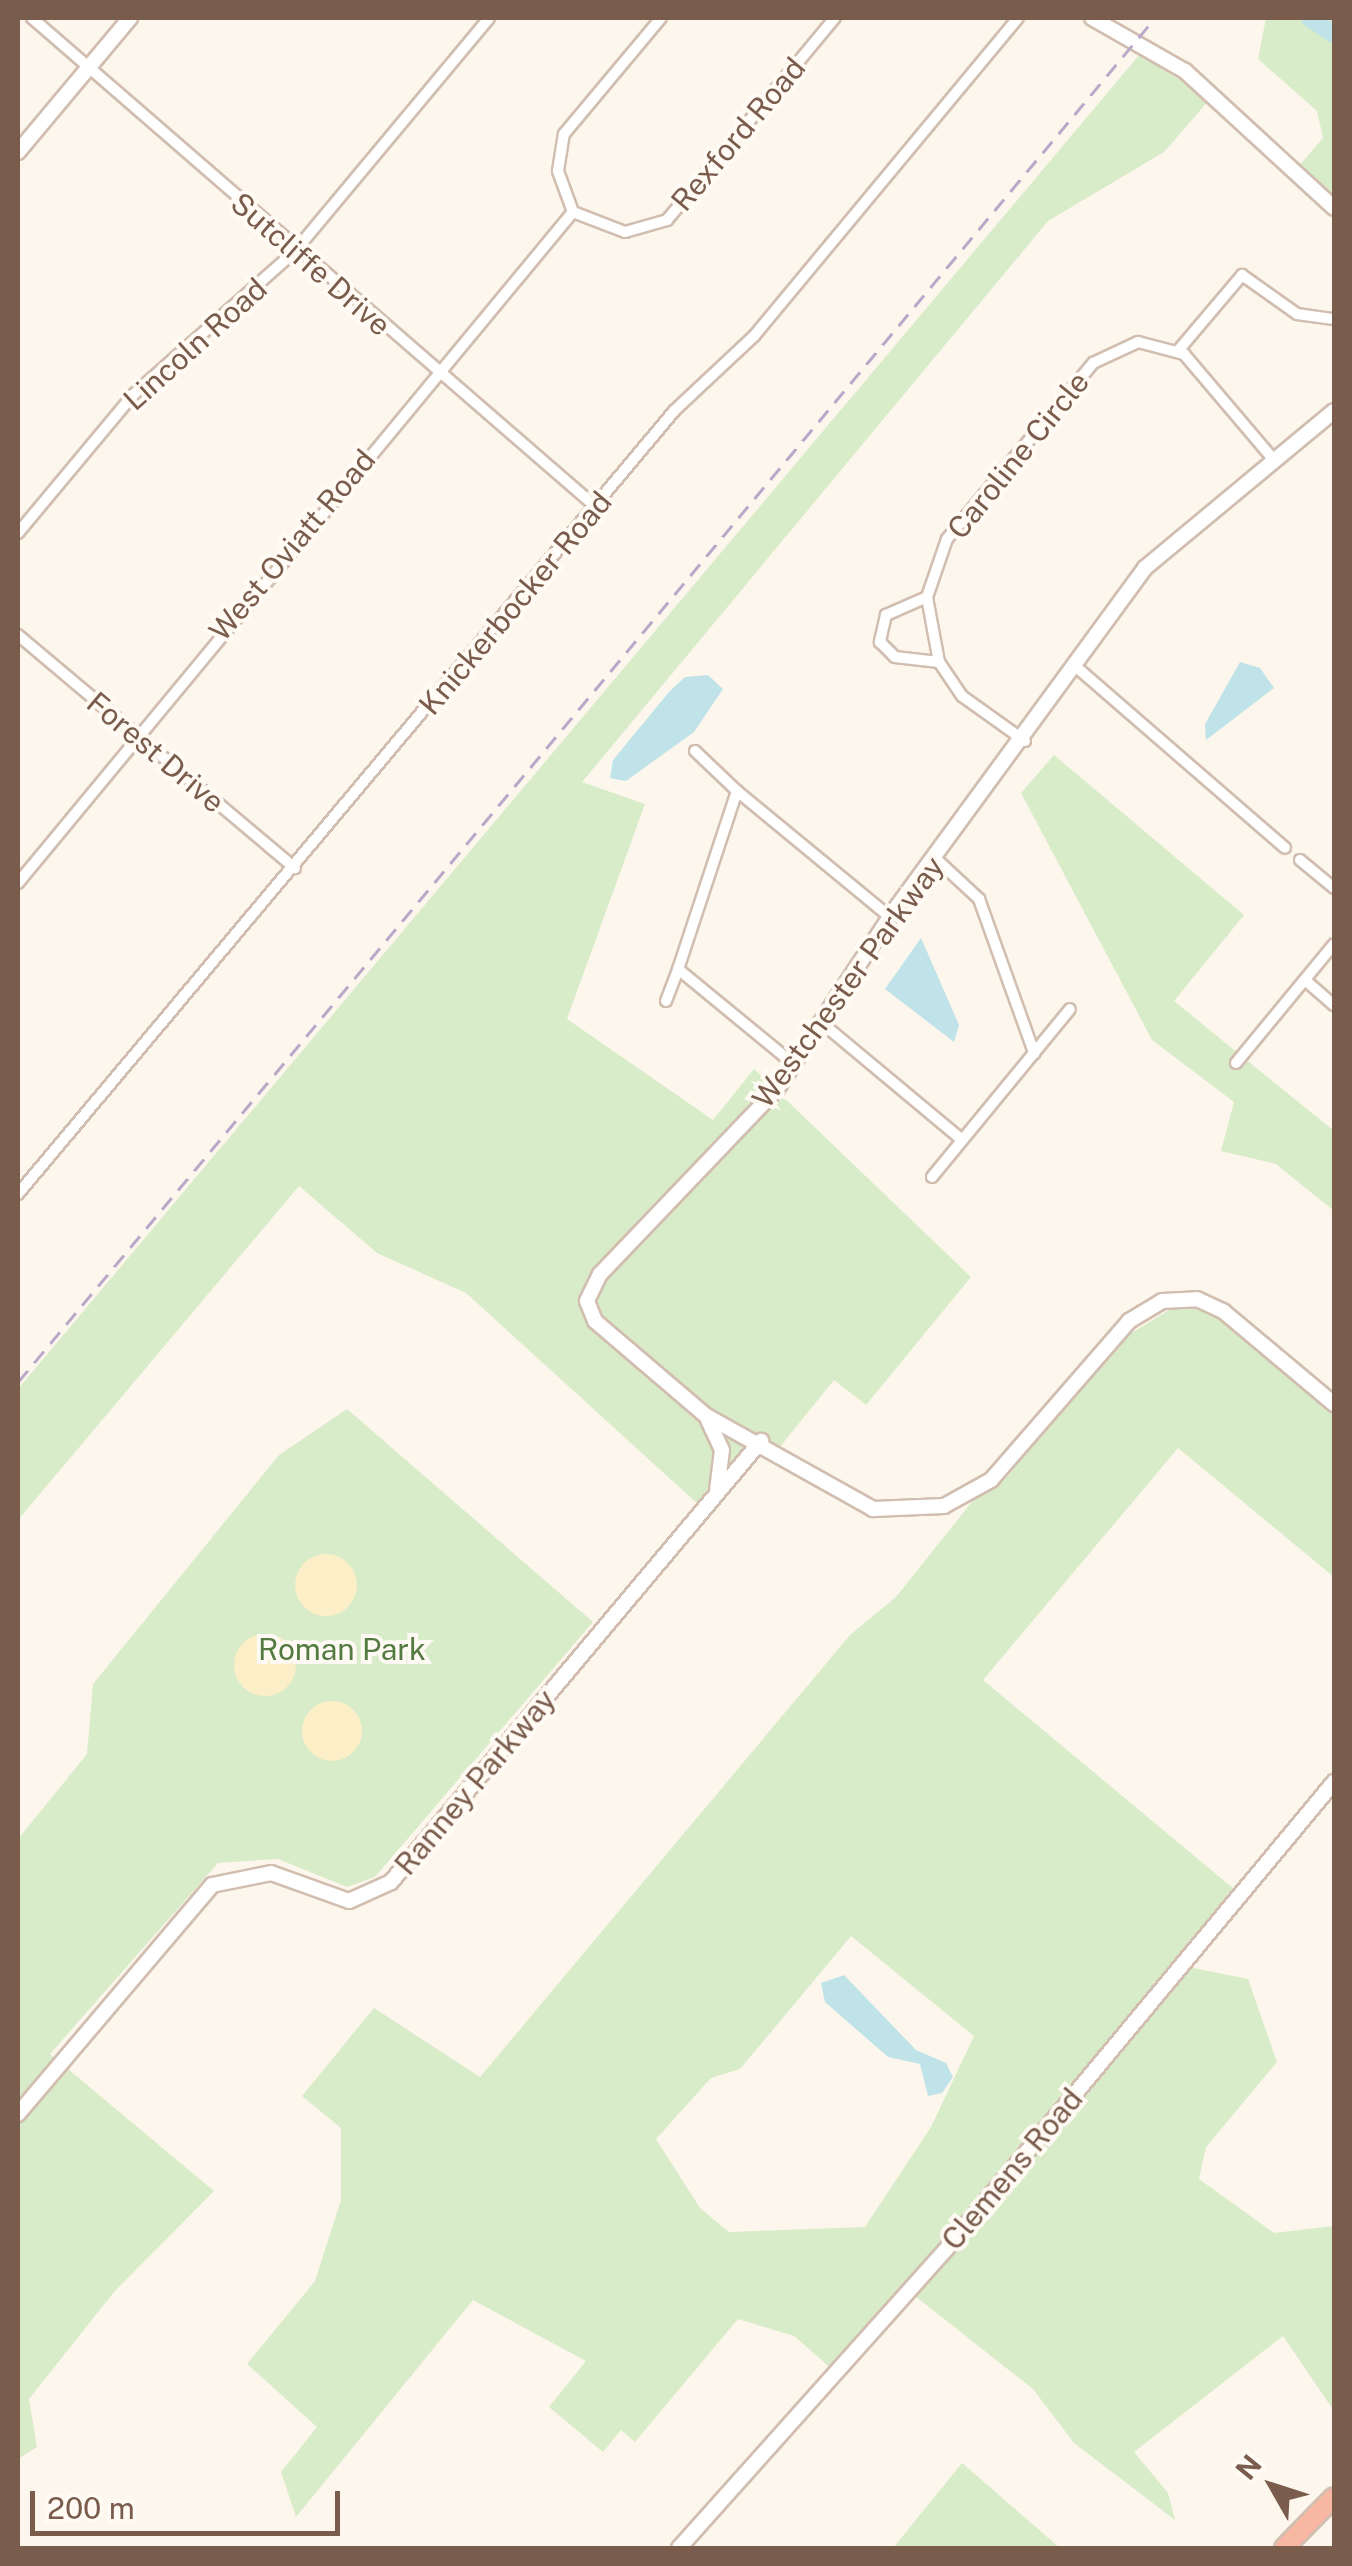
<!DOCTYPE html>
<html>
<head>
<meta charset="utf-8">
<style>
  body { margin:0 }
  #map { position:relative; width:1352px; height:2566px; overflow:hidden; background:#fdf6ec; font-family:"Public Sans",sans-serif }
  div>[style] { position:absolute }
  .green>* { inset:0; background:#d8ecc9 }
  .sand>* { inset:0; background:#fcefc7 }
  .round { border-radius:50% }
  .water>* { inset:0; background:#bfe3e8 }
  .river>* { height:18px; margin:-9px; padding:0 9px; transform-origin:9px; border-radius:9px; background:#bfe3e8 }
  .roads { filter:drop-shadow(2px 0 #d1beb0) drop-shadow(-2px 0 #d1beb0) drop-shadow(0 2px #d1beb0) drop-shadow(0 -2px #d1beb0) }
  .street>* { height:10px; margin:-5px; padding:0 5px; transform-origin:5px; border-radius:5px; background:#fff }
  .secondary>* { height:14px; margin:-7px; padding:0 7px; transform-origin:7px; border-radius:7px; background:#fff }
  .highway>* { height:18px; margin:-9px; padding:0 9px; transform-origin:9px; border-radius:9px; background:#f7b7a3 }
  .rail>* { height:2.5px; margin-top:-1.25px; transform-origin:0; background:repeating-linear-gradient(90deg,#b9a8c9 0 15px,transparent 0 25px) }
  span { translate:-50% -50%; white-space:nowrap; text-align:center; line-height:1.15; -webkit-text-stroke:8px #fffaf3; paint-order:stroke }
  .street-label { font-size:30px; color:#7a5c4d }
  .park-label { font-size:30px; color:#537a41 }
  .frame { position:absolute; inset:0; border:20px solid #7a5c4d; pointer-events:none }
  .north { position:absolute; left:1222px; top:2436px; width:100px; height:100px; -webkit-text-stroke:8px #fffaf3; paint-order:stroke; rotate:309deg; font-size:28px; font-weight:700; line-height:40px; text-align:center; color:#7a5c4d }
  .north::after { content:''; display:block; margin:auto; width:35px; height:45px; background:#7a5c4d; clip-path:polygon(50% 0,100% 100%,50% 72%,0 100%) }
  .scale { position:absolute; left:30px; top:2491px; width:310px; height:45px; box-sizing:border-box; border:5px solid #7a5c4d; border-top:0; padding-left:12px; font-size:30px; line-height:35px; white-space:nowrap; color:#7a5c4d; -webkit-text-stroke:8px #fffaf3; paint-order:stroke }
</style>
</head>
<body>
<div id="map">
  <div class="green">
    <div style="clip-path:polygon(1266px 18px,1334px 18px,1333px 199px,1298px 167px,1323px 138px,1317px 111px,1258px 59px)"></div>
    <div style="clip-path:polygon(1140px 54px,1210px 99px,1164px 152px,1048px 221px,582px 782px,645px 804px,567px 1019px,713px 1120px,754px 1069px,971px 1277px,866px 1405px,834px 1380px,779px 1448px,758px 1434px,700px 1506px,466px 1293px,377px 1253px,299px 1186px,18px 1520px,18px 1389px)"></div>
    <div style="clip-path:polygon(1054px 755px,1244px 915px,1174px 1001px,1334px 1131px,1334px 1211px,1276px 1164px,1221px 1151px,1234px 1102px,1152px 1040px,1021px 793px)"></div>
    <div style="clip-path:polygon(evenodd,1179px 1304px,1221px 1317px,1334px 1411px,1334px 1577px,1178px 1448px,983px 1680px,1234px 1889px,834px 2371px,794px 2336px,738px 2319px,635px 2442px,621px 2430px,603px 2452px,549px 2407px,586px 2361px,473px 2300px,296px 2517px,281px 2472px,317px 2427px,247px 2364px,315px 2281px,341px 2200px,341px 2128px,302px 2096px,374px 2008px,480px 2077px,850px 1635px,896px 1597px,975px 1498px,1008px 1476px,1120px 1340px,1179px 1304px,851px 1936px,974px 2036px,931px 2127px,865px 2227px,729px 2232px,700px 2208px,656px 2139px,711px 2078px,740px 2069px,851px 1936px)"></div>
    <div style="clip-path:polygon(347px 1409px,593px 1622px,375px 1877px,347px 1887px,278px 1859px,218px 1863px,50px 2054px,214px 2191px,114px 2292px,29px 2399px,37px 2447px,18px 2459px,18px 1839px,87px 1754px,93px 1684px,279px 1455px)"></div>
    <div style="clip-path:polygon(1188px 1967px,1248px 1979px,1277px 2062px,1206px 2147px,1199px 2179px,1274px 2233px,1334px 2226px,1334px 2411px,1283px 2336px,1134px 2452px,1168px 2493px,1175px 2520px,1074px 2443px,1033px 2389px,915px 2296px)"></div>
    <div style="clip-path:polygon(962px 2463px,1060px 2548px,893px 2548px)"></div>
  </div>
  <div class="sand">
    <div class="round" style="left:295px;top:1554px;width:62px;height:62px"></div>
    <div class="round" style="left:234px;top:1634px;width:62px;height:62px"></div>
    <div class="round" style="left:302px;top:1701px;width:60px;height:60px"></div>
  </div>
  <div class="water">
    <div style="clip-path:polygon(1240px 662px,1260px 668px,1274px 688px,1206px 740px,1205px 724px)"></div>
    <div style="clip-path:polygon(708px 675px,723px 689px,694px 732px,626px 781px,610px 778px,613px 760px,669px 692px,685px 677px)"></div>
    <div style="clip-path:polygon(921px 938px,959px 1025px,954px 1042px,885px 989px)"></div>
    <div style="clip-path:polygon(844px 1975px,916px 2050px,946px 2063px,953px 2077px,942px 2093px,928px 2096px,920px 2064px,888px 2057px,825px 2002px,821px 1983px)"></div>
  </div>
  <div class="river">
    <div style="left:1310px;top:18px;width:29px;rotate:34deg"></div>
  </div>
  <div class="roads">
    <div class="street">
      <div style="left:32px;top:18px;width:745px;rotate:40.92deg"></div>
      <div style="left:573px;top:212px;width:56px;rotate:21deg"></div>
      <div style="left:625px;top:232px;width:44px;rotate:-15.9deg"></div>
      <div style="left:667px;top:220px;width:263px;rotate:-50.3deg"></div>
      <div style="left:573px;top:212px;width:44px;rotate:-110.1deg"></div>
      <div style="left:558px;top:171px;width:37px;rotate:-81deg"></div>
      <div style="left:564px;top:134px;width:151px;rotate:-50.1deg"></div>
      <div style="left:1177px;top:352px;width:101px;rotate:-49.8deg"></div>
      <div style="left:1242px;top:275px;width:67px;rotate:35.3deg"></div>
      <div style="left:1297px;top:314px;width:37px;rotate:8deg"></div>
      <div style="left:18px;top:533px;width:180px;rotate:-50.2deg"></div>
      <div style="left:133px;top:395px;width:217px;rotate:-41.6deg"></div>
      <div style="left:295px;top:251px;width:303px;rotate:-50.2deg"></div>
      <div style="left:927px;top:597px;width:45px;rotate:156.3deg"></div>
      <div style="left:886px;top:615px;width:28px;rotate:103deg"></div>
      <div style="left:880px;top:642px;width:21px;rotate:45deg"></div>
      <div style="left:895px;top:657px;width:44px;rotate:6.5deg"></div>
      <div style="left:18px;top:635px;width:362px;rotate:40.1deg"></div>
      <div style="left:1074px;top:665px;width:279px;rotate:40.9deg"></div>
      <div style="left:1025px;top:741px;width:77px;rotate:-144.5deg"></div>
      <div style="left:962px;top:696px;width:41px;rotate:-124.1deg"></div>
      <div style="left:939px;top:662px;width:66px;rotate:-100.5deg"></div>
      <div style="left:927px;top:597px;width:61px;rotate:-71deg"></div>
      <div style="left:947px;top:539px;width:229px;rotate:-50.3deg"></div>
      <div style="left:1093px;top:363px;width:50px;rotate:-25deg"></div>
      <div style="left:1138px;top:342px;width:48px;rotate:14.6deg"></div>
      <div style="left:1184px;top:354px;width:138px;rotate:49.7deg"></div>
      <div style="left:695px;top:751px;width:58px;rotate:43.6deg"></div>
      <div style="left:737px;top:791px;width:188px;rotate:108.3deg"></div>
      <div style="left:678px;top:969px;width:151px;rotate:39.4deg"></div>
      <div style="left:737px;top:791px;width:198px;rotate:39.5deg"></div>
      <div style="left:936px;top:859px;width:59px;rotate:42.9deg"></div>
      <div style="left:979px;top:899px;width:164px;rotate:70.3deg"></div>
      <div style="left:1300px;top:860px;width:44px;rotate:39.5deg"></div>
      <div style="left:18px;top:883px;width:871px;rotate:-50.41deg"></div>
      <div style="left:1305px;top:980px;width:38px;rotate:41deg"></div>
      <div style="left:666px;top:1001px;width:34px;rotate:-69deg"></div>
      <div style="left:823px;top:1024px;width:181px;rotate:39.8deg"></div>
      <div style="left:1236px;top:1063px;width:154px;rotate:-50.5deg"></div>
      <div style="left:932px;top:1177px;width:217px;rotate:-50.6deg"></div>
      <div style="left:18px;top:1194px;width:1021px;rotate:-50.04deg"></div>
      <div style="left:674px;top:411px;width:110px;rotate:-43.2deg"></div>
      <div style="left:754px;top:336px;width:413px;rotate:-50.3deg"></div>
    </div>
    <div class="secondary">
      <div style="left:1092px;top:18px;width:107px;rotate:29.7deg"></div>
      <div style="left:1185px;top:71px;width:202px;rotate:42.6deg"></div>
      <div style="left:18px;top:152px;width:175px;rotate:-50.1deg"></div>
      <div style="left:1334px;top:411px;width:246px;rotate:140.3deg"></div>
      <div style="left:1145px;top:568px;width:432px;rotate:126.2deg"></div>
      <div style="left:890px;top:917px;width:206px;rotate:123.3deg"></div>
      <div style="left:777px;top:1089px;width:256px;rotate:133.7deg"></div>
      <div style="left:600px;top:1274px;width:30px;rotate:116deg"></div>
      <div style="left:587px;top:1301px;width:22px;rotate:68deg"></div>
      <div style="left:595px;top:1321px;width:145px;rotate:40.5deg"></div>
      <div style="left:705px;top:1415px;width:193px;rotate:29.2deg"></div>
      <div style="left:873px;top:1509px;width:71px;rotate:-2.4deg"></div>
      <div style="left:944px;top:1506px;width:54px;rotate:-29deg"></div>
      <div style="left:991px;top:1480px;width:211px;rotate:-49deg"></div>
      <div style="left:1129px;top:1321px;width:39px;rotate:-31deg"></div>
      <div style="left:1162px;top:1301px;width:35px;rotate:-3deg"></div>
      <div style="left:1197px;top:1299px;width:29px;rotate:25deg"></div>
      <div style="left:1223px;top:1311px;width:145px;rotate:40deg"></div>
      <div style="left:708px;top:1420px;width:33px;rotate:65deg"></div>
      <div style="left:722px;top:1450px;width:39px;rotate:97deg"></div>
      <div style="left:18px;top:2114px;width:300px;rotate:-49.7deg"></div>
      <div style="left:212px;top:1885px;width:60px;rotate:-11.5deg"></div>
      <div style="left:271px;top:1873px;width:83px;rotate:19.7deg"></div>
      <div style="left:349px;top:1901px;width:46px;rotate:-24.3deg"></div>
      <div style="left:391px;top:1882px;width:576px;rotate:-50deg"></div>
      <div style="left:679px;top:2548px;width:402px;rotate:-48.2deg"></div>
      <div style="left:947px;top:2248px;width:606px;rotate:-50.29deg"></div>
    </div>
    <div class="highway">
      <div style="left:1284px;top:2548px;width:71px;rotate:-45.6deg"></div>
    </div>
  </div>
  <div class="rail">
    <div style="left:18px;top:1382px;width:1776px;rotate:-50.19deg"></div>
  </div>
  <div class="street-label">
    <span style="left:738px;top:134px;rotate:-50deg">Rexford Road</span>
    <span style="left:311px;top:264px;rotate:41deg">Sutcliffe Drive</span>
    <span style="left:195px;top:344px;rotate:-42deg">Lincoln Road</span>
    <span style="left:1018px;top:455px;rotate:-51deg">Caroline Circle</span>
    <span style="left:292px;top:545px;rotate:-50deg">West Oviatt Road</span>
    <span style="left:515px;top:603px;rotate:-50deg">Knickerbocker Road</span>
    <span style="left:156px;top:752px;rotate:40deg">Forest Drive</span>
    <span style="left:848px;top:982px;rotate:-54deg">Westchester Parkway</span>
    <span style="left:475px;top:1782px;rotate:-50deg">Ranney Parkway</span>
    <span style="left:1012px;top:2169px;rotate:-50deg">Clemens Road</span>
  </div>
  <div class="park-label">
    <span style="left:342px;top:1649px">Roman Park</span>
  </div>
  <div class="frame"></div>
  <div class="north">N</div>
  <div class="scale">200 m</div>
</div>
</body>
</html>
